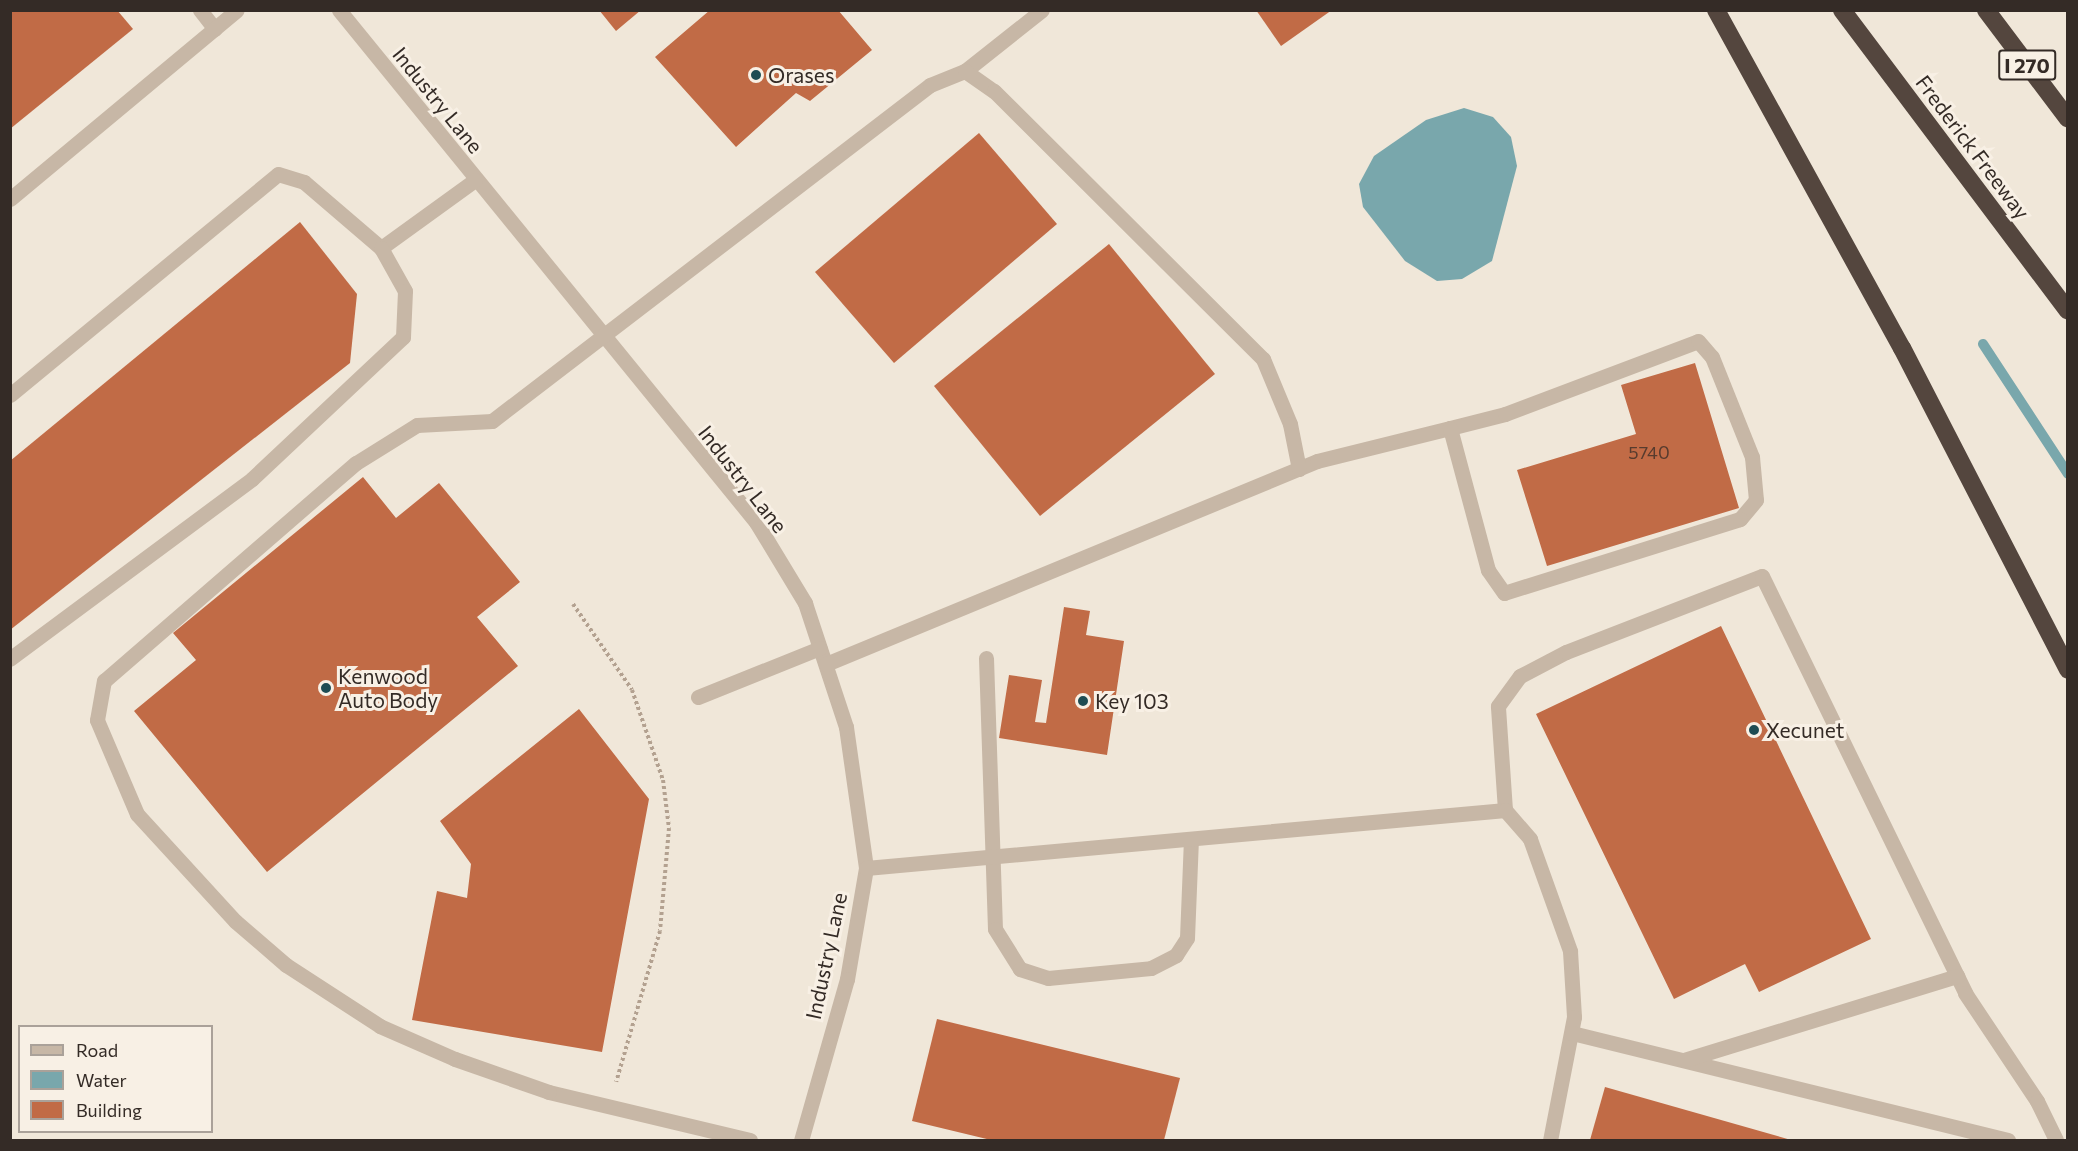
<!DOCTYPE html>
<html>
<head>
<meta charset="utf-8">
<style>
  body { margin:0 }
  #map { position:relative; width:2078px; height:1151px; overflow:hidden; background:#f0e7d9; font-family:Commissioner,sans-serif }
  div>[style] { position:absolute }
  .water>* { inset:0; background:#79a7ac }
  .stream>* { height:10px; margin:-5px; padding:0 5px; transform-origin:5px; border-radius:5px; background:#79a7ac }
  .building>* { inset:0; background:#c16b46 }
  .path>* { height:4px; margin-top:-2px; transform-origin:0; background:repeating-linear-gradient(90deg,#b3a190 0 3px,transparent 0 6px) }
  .minor>* { height:15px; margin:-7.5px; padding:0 7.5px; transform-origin:7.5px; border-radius:7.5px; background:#c7b7a6 }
  .highway>* { height:18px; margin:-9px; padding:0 9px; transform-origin:9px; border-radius:9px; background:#54463e }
  .dots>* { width:16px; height:16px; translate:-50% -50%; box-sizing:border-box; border:3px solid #f8f0e5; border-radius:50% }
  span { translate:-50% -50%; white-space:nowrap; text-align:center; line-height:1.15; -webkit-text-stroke:6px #f8f0e5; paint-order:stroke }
  .number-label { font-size:18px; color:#573b2e }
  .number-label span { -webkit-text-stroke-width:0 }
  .shield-label span { padding:2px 4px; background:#f8f0e5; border:2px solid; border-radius:4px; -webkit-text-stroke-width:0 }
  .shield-label { font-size:20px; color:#342b26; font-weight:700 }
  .poi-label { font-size:21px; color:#342b26 }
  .left { translate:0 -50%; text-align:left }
  .street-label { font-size:21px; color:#342b26 }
  .frame { position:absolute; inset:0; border:12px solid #342b26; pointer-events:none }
  .legend { position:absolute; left:18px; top:1025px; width:195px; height:108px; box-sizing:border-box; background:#f8f0e5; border:2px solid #aaa199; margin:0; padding:8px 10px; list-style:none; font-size:18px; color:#342b26 }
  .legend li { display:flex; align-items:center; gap:12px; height:30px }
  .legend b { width:30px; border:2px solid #aaa199 }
</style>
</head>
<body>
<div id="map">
  <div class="water">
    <div style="clip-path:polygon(1464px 108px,1493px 117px,1511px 137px,1517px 166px,1492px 261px,1462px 279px,1437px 281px,1405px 261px,1363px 207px,1359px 184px,1374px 156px,1426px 120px)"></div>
  </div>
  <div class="stream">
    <div style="left:1983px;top:344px;width:155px;rotate:56.8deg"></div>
  </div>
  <div class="building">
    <div style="clip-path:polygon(10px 10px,117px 10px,133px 29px,10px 129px)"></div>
    <div style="clip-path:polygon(599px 10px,641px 10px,616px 31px)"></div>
    <div style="clip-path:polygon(710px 10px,838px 10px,872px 50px,810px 101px,796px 93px,736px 147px,655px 57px)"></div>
    <div style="clip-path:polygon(1256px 10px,1332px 10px,1281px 46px)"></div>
    <div style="clip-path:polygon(979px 133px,1057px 224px,894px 363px,815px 272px)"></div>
    <div style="clip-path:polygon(300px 222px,357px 294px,350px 363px,10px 630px,10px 461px)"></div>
    <div style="clip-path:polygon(1109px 244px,1215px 374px,1040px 516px,934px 386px)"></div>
    <div style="clip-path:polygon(1695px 363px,1739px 508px,1547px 566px,1517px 470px,1636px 434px,1621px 385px)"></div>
    <div style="clip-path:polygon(363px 477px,396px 518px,439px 483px,520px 582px,477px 617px,518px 666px,267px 872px,134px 711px,196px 660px,173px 633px)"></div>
    <div style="clip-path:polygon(1064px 607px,1090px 611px,1086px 635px,1124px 641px,1107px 755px,999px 738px,1009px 675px,1042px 680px,1035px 722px,1046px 723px)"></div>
    <div style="clip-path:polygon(1721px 626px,1871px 939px,1759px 992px,1745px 964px,1674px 999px,1536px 714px)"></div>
    <div style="clip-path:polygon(579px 709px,649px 799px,602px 1052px,412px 1020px,437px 891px,467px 898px,471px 864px,440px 821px)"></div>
    <div style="clip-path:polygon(937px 1019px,1180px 1078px,1164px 1140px,991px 1140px,912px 1121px)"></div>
    <div style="clip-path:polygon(1605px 1087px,1791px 1140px,1590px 1140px)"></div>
  </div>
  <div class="path">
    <div style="left:573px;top:604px;width:104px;rotate:55.5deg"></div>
    <div style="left:632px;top:690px;width:95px;rotate:71deg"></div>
    <div style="left:663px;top:780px;width:48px;rotate:82.9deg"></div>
    <div style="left:669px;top:828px;width:103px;rotate:95deg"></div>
    <div style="left:660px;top:931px;width:157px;rotate:106.2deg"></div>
  </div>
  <div class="minor">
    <div style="left:200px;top:10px;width:24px;rotate:52deg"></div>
    <div style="left:339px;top:10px;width:660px;rotate:50.84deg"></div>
    <div style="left:756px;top:522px;width:95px;rotate:58.8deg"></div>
    <div style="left:805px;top:603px;width:131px;rotate:71.7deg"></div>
    <div style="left:846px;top:727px;width:142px;rotate:81.9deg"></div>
    <div style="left:866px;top:868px;width:113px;rotate:99.7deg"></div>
    <div style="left:847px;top:979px;width:167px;rotate:105.9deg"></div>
    <div style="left:965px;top:71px;width:98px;rotate:-38.4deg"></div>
    <div style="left:10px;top:199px;width:295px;rotate:-39.8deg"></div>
    <div style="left:381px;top:248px;width:116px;rotate:-35.9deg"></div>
    <div style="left:10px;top:395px;width:347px;rotate:-39.5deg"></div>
    <div style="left:278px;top:174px;width:27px;rotate:17deg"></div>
    <div style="left:304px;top:182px;width:101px;rotate:40.6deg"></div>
    <div style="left:381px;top:248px;width:49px;rotate:60.8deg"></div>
    <div style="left:405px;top:291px;width:46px;rotate:92.5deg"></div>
    <div style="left:403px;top:337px;width:207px;rotate:136.8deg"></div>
    <div style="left:252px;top:479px;width:302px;rotate:143.4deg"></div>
    <div style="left:986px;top:658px;width:271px;rotate:88.1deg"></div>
    <div style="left:995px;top:929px;width:47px;rotate:58deg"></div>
    <div style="left:1020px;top:969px;width:29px;rotate:18deg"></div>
    <div style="left:1048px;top:978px;width:103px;rotate:-5.5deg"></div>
    <div style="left:1151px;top:968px;width:28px;rotate:-27deg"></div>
    <div style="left:1176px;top:955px;width:20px;rotate:-57deg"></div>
    <div style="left:1187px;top:938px;width:99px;rotate:-87.7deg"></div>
    <div style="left:826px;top:664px;width:531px;rotate:-22.46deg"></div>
    <div style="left:1317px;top:461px;width:137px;rotate:-13.9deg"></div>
    <div style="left:1450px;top:428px;width:57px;rotate:-14.3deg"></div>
    <div style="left:1505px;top:414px;width:206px;rotate:-20.7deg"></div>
    <div style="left:1698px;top:341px;width:21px;rotate:49deg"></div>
    <div style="left:1712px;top:357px;width:108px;rotate:68.2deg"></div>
    <div style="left:1752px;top:457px;width:43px;rotate:84.7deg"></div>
    <div style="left:1756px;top:500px;width:25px;rotate:130deg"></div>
    <div style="left:1740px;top:519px;width:247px;rotate:162.6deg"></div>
    <div style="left:1504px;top:593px;width:28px;rotate:-125deg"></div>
    <div style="left:1488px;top:570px;width:147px;rotate:-105deg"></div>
    <div style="left:698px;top:697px;width:131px;rotate:-21.9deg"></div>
    <div style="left:1505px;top:810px;width:104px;rotate:-93.9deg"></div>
    <div style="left:1498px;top:706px;width:37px;rotate:-54deg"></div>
    <div style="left:1520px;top:676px;width:52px;rotate:-27.6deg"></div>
    <div style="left:1566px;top:652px;width:210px;rotate:-21.2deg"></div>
    <div style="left:1762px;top:576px;width:464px;rotate:64deg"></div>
    <div style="left:1965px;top:993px;width:130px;rotate:56.3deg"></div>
    <div style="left:2037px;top:1101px;width:43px;rotate:64deg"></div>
    <div style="left:866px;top:868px;width:642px;rotate:-5.19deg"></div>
    <div style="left:1505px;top:810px;width:38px;rotate:49deg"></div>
    <div style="left:1530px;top:839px;width:119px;rotate:70.3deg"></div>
    <div style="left:1570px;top:951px;width:66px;rotate:86.5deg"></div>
    <div style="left:1574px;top:1017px;width:125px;rotate:101deg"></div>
    <div style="left:1572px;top:1033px;width:449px;rotate:13.8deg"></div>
    <div style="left:1684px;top:1060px;width:286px;rotate:-17.1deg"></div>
    <div style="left:750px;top:1140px;width:207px;rotate:-166.6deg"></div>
    <div style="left:549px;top:1092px;width:100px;rotate:-160.7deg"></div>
    <div style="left:455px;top:1059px;width:82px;rotate:-156.3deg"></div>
    <div style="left:380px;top:1026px;width:112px;rotate:-147deg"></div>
    <div style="left:286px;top:965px;width:67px;rotate:-139.2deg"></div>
    <div style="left:235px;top:921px;width:145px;rotate:-132.5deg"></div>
    <div style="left:137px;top:814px;width:102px;rotate:-113.1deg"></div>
    <div style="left:97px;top:720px;width:40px;rotate:-80deg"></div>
    <div style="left:104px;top:681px;width:333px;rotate:-40.9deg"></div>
    <div style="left:356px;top:463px;width:72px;rotate:-31.9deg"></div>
    <div style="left:417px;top:425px;width:75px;rotate:-3.1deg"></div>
    <div style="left:492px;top:421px;width:552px;rotate:-37.49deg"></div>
    <div style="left:930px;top:85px;width:38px;rotate:-22deg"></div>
    <div style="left:965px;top:71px;width:35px;rotate:35deg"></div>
    <div style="left:994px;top:91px;width:380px;rotate:44.9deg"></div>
    <div style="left:1263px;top:359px;width:70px;rotate:67.4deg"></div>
    <div style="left:1290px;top:424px;width:46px;rotate:78.7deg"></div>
  </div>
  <div class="highway">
    <div style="left:1716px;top:10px;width:386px;rotate:61.2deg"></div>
    <div style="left:1902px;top:348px;width:362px;rotate:62.7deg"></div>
    <div style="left:1842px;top:10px;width:376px;rotate:53.1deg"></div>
    <div style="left:1986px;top:10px;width:136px;rotate:53deg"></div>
  </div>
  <div class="dots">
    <div style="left:756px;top:75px;background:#1e4c53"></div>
    <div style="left:326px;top:688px;background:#1e4c53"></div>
    <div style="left:1083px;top:701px;background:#1e4c53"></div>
    <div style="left:1754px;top:730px;background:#1e4c53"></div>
  </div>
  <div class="number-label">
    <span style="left:1649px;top:452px">5740</span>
  </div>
  <div class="shield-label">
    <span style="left:2027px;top:65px">I 270</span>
  </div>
  <div class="poi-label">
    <span class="left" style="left:768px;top:75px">Orases</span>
    <span class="left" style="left:338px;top:688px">Kenwood<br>Auto Body</span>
    <span class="left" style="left:1095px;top:701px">Key 103</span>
    <span class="left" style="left:1766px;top:730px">Xecunet</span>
  </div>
  <div class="street-label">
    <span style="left:438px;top:100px;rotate:51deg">Industry Lane</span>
    <span style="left:1973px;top:147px;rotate:53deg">Frederick Freeway</span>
    <span style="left:743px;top:479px;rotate:52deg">Industry Lane</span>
    <span style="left:826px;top:956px;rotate:-78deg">Industry Lane</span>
  </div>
  <div class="frame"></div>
  <ul class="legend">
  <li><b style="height:8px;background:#c7b7a6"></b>Road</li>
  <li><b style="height:16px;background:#79a7ac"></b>Water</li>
  <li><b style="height:16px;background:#c16b46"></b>Building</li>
  </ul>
</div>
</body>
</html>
